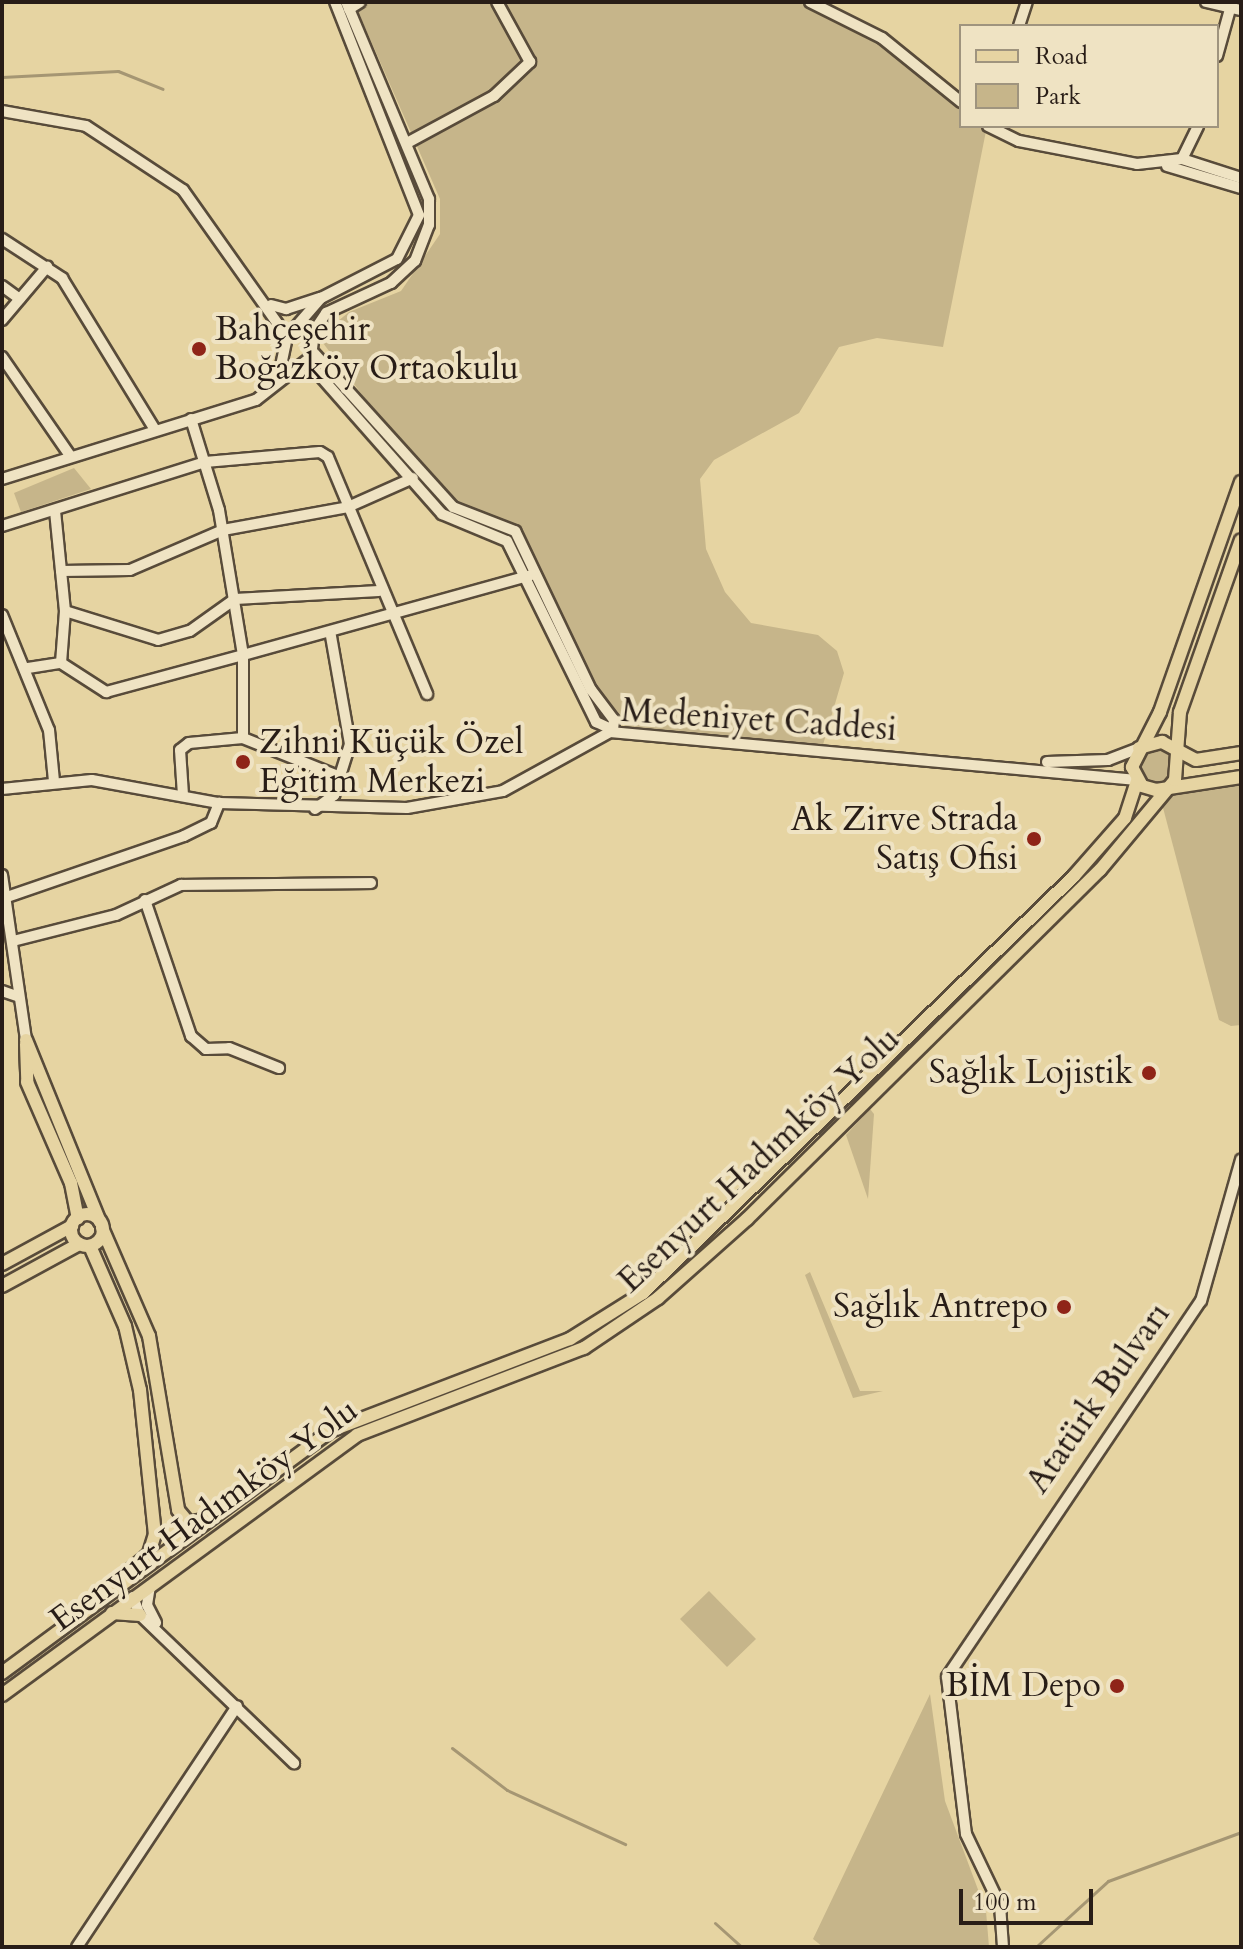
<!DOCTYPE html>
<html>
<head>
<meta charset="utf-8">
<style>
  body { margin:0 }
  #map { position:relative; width:1243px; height:1949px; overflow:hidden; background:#e6d4a2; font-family:Cardo,serif }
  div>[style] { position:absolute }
  .green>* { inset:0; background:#c6b58a }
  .round { border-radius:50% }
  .stream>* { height:3px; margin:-1.5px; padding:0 1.5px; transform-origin:1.5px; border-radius:1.5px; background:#a59673 }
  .roads { filter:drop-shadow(2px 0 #584b3a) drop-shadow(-2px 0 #584b3a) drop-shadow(0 2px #584b3a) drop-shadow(0 -2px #584b3a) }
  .minor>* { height:10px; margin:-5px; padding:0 5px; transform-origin:5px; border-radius:5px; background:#efe3c3 }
  .major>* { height:12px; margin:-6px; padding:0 6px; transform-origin:6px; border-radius:6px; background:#e6d4a2 }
  .major>.ring { margin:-6px; padding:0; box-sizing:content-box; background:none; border:12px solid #e6d4a2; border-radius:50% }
  .dots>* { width:22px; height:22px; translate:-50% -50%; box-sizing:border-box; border:4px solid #efe3c3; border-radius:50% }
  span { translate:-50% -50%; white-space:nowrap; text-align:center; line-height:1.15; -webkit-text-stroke:8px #efe3c3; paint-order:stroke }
  .poi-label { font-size:34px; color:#281d17 }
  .left { translate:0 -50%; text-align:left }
  .right { translate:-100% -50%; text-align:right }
  .street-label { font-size:34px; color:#281d17 }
  .frame { position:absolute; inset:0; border:4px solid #281d17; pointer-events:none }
  .legend { position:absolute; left:959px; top:24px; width:260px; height:104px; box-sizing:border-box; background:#efe3c3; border:2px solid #9f947e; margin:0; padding:10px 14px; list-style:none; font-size:24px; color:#281d17 }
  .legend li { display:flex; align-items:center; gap:16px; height:40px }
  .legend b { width:40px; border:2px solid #9f947e }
  .scale { position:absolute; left:959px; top:1889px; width:134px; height:36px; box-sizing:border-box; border:4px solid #281d17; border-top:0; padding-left:10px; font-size:24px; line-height:28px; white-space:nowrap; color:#281d17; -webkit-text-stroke:6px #efe3c3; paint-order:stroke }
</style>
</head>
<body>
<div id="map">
  <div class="green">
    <div style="clip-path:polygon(354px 2px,809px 2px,847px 17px,961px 102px,961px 126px,987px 126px,943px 347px,877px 338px,839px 347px,799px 413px,714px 460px,700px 479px,706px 549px,725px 592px,751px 623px,818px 635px,837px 651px,844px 673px,820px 755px,641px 734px,614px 720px,598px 701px,521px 539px,464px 515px,422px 474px,323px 343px,326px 331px,349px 312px,401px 291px,440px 234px,440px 199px)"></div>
    <div style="clip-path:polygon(74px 468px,91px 489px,21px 512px,14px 493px)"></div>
    <div class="round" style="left:1139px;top:750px;width:34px;height:34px"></div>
    <div style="clip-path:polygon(1241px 782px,1241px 1025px,1231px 1026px,1219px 1020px,1162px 804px,1174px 792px)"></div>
    <div style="clip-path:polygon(870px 1109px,874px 1114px,868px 1199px,846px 1135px)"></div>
    <div style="clip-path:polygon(810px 1272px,860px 1391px,883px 1391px,853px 1398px,805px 1275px)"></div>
    <div style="clip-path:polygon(709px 1591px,756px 1639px,727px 1667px,680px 1619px)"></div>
    <div style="clip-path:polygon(930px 1694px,945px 1801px,986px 1911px,989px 1947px,823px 1947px,813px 1939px)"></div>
  </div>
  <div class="stream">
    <div style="left:2px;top:77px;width:116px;rotate:-3deg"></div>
    <div style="left:118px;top:71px;width:48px;rotate:21.8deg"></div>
    <div style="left:452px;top:1748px;width:69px;rotate:37.4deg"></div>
    <div style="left:507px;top:1790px;width:130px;rotate:24.6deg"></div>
    <div style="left:715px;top:1923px;width:36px;rotate:42deg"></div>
    <div style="left:1038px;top:1945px;width:95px;rotate:-42.4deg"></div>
    <div style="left:1108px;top:1881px;width:142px;rotate:-20.2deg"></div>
  </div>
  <div class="roads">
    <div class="minor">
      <div style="left:810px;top:2px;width:80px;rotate:26.6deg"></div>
      <div style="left:882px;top:38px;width:102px;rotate:39deg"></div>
      <div style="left:1206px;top:2px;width:36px;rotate:13deg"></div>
      <div style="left:349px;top:9px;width:13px;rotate:-32deg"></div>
      <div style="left:1019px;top:26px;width:25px;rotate:-72deg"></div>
      <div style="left:1217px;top:56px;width:56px;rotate:-74.5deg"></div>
      <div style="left:2px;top:111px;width:85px;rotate:10.1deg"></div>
      <div style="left:86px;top:126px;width:116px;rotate:33.4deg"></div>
      <div style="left:183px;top:190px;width:180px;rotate:54.7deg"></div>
      <div style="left:287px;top:337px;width:44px;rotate:101.8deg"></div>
      <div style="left:988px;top:126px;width:34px;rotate:26deg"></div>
      <div style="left:1019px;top:141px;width:120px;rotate:11deg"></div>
      <div style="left:1137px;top:164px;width:45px;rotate:-6.3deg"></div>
      <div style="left:1182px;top:159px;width:62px;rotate:17.9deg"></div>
      <div style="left:407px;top:143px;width:99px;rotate:-28.4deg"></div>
      <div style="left:494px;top:96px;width:50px;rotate:-43.4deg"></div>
      <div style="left:530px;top:62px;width:68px;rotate:-118.8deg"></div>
      <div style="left:1182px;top:159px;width:37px;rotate:-64deg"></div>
      <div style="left:1167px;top:166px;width:77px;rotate:16.6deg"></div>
      <div style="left:2px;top:239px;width:72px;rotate:33deg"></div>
      <div style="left:62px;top:278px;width:176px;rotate:58.5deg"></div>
      <div style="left:2px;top:286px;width:22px;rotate:36deg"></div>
      <div style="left:271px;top:305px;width:16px;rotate:15deg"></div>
      <div style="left:286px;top:309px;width:36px;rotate:-18deg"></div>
      <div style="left:2px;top:320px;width:70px;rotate:-49.7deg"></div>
      <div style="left:287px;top:337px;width:52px;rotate:-48.9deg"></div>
      <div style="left:321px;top:298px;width:85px;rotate:-27.2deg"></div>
      <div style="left:397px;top:259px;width:49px;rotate:-63.4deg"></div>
      <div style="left:419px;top:215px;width:229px;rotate:-111.5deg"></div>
      <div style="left:2px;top:357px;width:121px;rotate:55.4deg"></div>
      <div style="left:307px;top:361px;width:204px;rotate:48.6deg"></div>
      <div style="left:442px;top:514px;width:70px;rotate:22.6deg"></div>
      <div style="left:507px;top:541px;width:202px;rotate:63.8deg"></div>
      <div style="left:596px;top:722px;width:19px;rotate:25deg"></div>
      <div style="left:613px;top:730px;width:10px;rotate:-84deg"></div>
      <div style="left:614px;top:720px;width:38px;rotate:-127deg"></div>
      <div style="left:591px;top:690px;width:176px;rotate:-115.5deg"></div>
      <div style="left:515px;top:531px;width:66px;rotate:-158.8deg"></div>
      <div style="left:453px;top:507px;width:207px;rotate:-132.1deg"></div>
      <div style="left:191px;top:419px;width:95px;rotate:72.9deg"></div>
      <div style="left:219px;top:510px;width:147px;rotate:80.6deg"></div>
      <div style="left:243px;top:655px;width:299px;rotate:-15.5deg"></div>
      <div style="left:2px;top:479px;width:266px;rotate:-17.3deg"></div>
      <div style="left:256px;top:400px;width:70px;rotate:-38deg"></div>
      <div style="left:311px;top:357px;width:26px;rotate:-83deg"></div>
      <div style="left:314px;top:331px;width:22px;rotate:-56deg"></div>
      <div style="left:326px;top:313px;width:72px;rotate:-24.8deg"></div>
      <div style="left:391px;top:283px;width:33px;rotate:-43deg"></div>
      <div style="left:415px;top:261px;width:39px;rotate:-69deg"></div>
      <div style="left:429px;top:225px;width:26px;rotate:-90deg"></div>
      <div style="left:429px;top:199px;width:214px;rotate:-112.8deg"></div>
      <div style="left:2px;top:526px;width:213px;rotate:-17.5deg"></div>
      <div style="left:205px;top:462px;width:115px;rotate:-5deg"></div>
      <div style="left:320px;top:452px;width:9px;rotate:32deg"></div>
      <div style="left:328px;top:457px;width:257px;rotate:67.3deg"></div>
      <div style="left:61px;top:571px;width:69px;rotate:-0.8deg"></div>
      <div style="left:130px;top:570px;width:101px;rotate:-23.3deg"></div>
      <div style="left:223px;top:530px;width:127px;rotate:-10.4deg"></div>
      <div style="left:348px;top:507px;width:71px;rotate:-24deg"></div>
      <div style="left:65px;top:611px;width:97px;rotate:17.3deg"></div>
      <div style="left:158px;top:640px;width:33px;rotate:-16deg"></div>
      <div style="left:190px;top:631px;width:55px;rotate:-35.4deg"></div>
      <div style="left:235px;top:599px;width:144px;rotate:-3.2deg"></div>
      <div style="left:2px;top:615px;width:124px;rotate:67.8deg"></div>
      <div style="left:49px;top:730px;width:51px;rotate:84.4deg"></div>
      <div style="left:61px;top:663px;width:54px;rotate:32.8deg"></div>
      <div style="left:106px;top:692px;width:142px;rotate:-15.1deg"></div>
      <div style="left:243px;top:655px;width:83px;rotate:90deg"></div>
      <div style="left:28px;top:668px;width:33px;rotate:-9deg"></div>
      <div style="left:61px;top:663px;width:52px;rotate:-85.6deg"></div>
      <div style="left:65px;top:611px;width:100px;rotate:-95.7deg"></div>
      <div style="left:1047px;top:762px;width:61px;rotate:-1.9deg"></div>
      <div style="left:1108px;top:760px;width:33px;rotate:-21deg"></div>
      <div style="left:2px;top:789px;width:90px;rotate:-5.7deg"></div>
      <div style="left:92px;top:780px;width:129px;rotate:10.3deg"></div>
      <div style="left:219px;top:803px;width:188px;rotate:1.5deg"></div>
      <div style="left:407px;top:808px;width:97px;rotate:-10deg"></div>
      <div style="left:503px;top:791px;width:122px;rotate:-28.9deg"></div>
      <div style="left:610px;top:732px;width:529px;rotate:5.2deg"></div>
      <div style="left:183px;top:795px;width:45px;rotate:-93.8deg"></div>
      <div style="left:180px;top:750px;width:11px;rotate:-38deg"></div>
      <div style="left:189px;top:743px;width:54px;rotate:-5.3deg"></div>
      <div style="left:243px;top:738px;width:108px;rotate:21.8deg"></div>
      <div style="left:315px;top:809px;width:24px;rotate:-36deg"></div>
      <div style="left:334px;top:795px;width:53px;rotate:-72.6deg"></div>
      <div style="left:350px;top:744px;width:110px;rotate:-100deg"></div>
      <div style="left:2px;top:875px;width:167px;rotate:81.7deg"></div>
      <div style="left:7px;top:897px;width:187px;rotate:-19deg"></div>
      <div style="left:184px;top:836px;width:30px;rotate:-26deg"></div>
      <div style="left:211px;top:823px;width:22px;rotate:-68deg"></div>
      <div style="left:145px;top:900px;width:144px;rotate:71.3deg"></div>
      <div style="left:191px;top:1036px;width:20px;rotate:41deg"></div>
      <div style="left:206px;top:1049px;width:23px;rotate:-2deg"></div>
      <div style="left:229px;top:1048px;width:54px;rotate:21.8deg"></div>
      <div style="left:13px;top:941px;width:106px;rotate:-14.2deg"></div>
      <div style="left:116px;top:915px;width:72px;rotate:-24.8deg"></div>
      <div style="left:181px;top:885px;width:190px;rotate:-0.6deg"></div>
      <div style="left:2px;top:991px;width:18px;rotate:19deg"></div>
      <div style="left:150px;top:1586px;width:19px;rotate:99deg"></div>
      <div style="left:147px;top:1605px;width:20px;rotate:63deg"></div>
      <div style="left:133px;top:1597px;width:19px;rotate:69deg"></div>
      <div style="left:140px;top:1615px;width:214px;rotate:43.9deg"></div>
      <div style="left:77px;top:1947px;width:289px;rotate:-56.4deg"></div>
      <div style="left:1003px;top:1947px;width:42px;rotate:-94.1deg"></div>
      <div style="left:1000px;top:1905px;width:79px;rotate:-115.6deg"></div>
      <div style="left:966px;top:1834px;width:158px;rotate:-96.9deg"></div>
      <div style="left:947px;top:1677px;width:454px;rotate:-56deg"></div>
      <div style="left:1201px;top:1301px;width:147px;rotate:-74.2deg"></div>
    </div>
    <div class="major">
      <div style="left:1241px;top:482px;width:244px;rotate:109.4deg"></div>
      <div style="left:1160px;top:712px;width:62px;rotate:117deg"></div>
      <div style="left:1132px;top:767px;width:21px;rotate:62deg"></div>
      <div style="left:1142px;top:786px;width:15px;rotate:16deg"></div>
      <div style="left:1156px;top:790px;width:86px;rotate:-8.7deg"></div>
      <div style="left:1139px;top:748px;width:24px;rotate:-15deg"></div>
      <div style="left:1162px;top:742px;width:38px;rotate:28deg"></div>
      <div style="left:1196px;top:760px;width:46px;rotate:-8.8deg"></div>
      <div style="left:26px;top:1040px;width:196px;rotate:67.9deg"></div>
      <div style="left:26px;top:1044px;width:38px;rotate:88deg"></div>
      <div style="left:27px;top:1082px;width:110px;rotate:66.5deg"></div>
      <div style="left:71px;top:1183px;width:36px;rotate:79deg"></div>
      <div class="ring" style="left:71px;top:1214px;width:20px;height:20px"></div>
      <div style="left:102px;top:1228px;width:118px;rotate:66.5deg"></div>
      <div style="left:149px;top:1336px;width:176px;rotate:80.5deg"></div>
      <div style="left:178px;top:1510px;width:17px;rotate:50deg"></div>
      <div style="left:189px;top:1523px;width:22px;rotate:-13deg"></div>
      <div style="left:90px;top:1246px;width:87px;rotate:66.4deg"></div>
      <div style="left:125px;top:1326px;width:66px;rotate:76.8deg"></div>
      <div style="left:140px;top:1390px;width:145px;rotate:84.1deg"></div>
      <div style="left:155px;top:1534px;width:21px;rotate:107deg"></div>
      <div style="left:149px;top:1554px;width:29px;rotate:139deg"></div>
      <div style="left:2px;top:1264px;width:80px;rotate:-28.5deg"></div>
      <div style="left:2px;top:1286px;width:88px;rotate:-28.6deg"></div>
      <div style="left:112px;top:1613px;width:28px;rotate:4deg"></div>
      <div style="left:2px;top:1673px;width:408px;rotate:-36.4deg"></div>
      <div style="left:330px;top:1431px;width:257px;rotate:-21deg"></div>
      <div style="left:570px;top:1339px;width:86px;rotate:-32.2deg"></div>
      <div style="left:643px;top:1293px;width:600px;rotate:-44.05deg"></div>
      <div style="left:1074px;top:876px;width:77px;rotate:-48.7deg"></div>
      <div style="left:1125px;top:818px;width:40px;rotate:-72deg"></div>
      <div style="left:2px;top:1695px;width:440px;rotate:-36.2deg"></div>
      <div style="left:357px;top:1435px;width:243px;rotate:-21deg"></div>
      <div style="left:584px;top:1348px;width:89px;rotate:-34deg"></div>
      <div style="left:658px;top:1298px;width:119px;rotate:-41.6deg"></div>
      <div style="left:747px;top:1219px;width:496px;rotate:-44.7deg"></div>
      <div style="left:1100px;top:870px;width:117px;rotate:-50.2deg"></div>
      <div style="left:1175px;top:780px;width:68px;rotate:-85.8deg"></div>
      <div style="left:1180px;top:712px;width:182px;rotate:-70.5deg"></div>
    </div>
  </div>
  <div class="dots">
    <div style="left:199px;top:349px;background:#8f2418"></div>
    <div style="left:243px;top:762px;background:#8f2418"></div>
    <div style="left:1034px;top:839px;background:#8f2418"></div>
    <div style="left:1149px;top:1073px;background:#8f2418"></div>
    <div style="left:1064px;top:1307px;background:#8f2418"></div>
    <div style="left:1117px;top:1686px;background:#8f2418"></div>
  </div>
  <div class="poi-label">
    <span class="left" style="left:215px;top:349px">Bahçeşehir<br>Boğazköy Ortaokulu</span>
    <span class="left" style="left:259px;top:762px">Zihni Küçük Özel<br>Eğitim Merkezi</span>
    <span class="right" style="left:1018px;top:839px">Ak Zirve Strada<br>Satış Ofisi</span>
    <span class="right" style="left:1133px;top:1073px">Sağlık Lojistik</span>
    <span class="right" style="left:1048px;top:1307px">Sağlık Antrepo</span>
    <span class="right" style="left:1101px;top:1686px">BİM Depo</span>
  </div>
  <div class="street-label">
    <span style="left:759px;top:720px;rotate:4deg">Medeniyet Caddesi</span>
    <span style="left:759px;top:1160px;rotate:-43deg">Esenyurt Hadımköy Yolu</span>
    <span style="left:1098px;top:1398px;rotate:-55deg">Atatürk Bulvarı</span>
    <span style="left:204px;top:1515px;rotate:-36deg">Esenyurt Hadımköy Yolu</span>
  </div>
  <div class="frame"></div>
  <ul class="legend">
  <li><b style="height:10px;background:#e6d4a2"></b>Road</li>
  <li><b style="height:22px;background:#c6b58a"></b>Park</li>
  </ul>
  <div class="scale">100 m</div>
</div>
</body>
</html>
